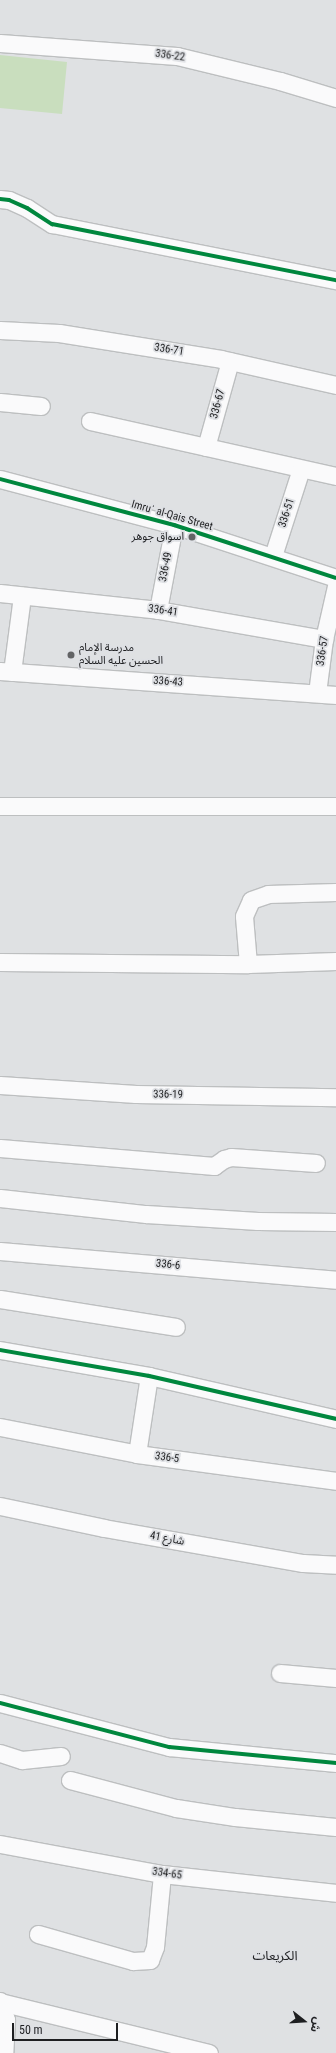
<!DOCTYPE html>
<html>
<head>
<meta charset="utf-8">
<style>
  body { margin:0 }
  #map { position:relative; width:336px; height:2053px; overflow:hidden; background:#dfe1e3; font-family:"Roboto Condensed","Noto Sans Arabic",sans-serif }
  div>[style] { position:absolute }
  .green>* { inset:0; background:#c9debe }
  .roads { filter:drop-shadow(1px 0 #bdbfc0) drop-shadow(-1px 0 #bdbfc0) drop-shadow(0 1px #bdbfc0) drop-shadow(0 -1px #bdbfc0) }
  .street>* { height:17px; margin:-8.5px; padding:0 8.5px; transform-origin:8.5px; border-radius:8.5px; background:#fafafb }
  .cycleway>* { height:4px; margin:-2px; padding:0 2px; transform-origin:2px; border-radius:2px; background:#00873e }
  .dots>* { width:11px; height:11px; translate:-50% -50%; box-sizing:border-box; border:2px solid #dee0e4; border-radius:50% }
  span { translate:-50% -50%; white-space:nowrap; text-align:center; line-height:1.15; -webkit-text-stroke:3.5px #dee0e4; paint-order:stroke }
  .street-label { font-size:11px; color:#1e1f21 }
  .poi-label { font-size:11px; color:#1e1f21 }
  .right { translate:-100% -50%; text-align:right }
  .left { translate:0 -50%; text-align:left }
  .quarter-label { font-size:13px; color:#1e1f21 }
  .north { position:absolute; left:284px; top:2001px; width:40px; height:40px; -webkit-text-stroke:3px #dee0e4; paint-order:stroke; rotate:107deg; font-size:11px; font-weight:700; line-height:16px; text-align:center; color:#1e1f21 }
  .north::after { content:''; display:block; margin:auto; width:14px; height:18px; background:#1e1f21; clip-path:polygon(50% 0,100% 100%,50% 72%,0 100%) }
  .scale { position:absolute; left:12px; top:2023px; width:106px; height:18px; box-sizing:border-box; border:2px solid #1e1f21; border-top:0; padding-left:5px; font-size:12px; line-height:14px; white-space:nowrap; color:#1e1f21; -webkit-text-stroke:3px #dee0e4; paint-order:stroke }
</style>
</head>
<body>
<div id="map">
  <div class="green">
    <div style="clip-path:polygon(0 55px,67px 62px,62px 114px,0 108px)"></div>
  </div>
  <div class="roads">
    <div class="street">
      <div style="left:0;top:43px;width:177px;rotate:4.2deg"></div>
      <div style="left:177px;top:56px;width:106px;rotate:13.6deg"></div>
      <div style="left:280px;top:81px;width:59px;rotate:16.9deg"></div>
      <div style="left:0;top:199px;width:9px;rotate:6deg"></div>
      <div style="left:9px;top:200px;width:20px;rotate:24deg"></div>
      <div style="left:27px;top:208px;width:30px;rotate:33deg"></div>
      <div style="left:52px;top:224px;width:289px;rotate:11.2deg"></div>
      <div style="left:0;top:330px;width:59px;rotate:2.9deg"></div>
      <div style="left:59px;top:333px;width:164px;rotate:9.1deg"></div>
      <div style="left:221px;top:359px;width:118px;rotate:12.7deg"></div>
      <div style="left:0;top:402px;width:41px;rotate:5.6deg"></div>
      <div style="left:90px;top:421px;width:252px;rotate:12.6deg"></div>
      <div style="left:206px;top:447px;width:89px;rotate:-74.4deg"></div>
      <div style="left:0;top:479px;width:180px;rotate:14.8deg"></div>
      <div style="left:174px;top:525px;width:170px;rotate:18.1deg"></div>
      <div style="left:273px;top:556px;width:91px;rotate:-72.2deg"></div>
      <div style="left:0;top:593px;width:159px;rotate:6.1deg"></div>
      <div style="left:158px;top:610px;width:169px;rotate:9.9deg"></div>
      <div style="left:158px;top:610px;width:86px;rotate:-79.3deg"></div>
      <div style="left:0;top:671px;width:337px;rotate:4.1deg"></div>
      <div style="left:12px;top:672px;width:77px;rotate:-82.5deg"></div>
      <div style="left:317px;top:693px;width:54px;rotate:-82.6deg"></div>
      <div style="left:324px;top:639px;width:54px;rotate:-77.2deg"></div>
      <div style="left:0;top:806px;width:336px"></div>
      <div style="left:0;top:962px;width:248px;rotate:0.5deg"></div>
      <div style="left:248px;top:964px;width:88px;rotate:-2deg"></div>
      <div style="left:248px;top:964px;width:48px;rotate:-94.8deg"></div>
      <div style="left:244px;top:916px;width:17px;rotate:-66deg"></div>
      <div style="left:251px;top:900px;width:18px;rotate:-19deg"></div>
      <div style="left:268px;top:894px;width:68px;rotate:-1.7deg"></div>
      <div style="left:0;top:1085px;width:136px;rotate:3.8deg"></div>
      <div style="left:136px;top:1094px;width:200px;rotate:0.9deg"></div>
      <div style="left:0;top:1148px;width:215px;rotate:4.8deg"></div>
      <div style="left:214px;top:1166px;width:12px;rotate:-35deg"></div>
      <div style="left:224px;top:1159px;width:7px;rotate:-16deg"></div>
      <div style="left:231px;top:1157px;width:85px;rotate:4deg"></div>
      <div style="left:0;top:1198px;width:147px;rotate:6.3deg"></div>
      <div style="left:146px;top:1214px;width:112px;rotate:3.6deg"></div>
      <div style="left:258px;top:1221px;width:78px;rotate:0.7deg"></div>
      <div style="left:0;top:1251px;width:337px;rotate:4.9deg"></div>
      <div style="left:0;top:1299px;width:178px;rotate:9deg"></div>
      <div style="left:0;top:1350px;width:151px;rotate:9.9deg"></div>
      <div style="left:149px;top:1376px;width:192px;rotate:12.9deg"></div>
      <div style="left:0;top:1427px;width:140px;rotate:11.1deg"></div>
      <div style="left:137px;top:1454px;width:201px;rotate:7.7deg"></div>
      <div style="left:137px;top:1454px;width:79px;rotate:-81.3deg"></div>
      <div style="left:0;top:1506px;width:106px;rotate:11.9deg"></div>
      <div style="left:104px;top:1528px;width:202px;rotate:10deg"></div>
      <div style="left:303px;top:1563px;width:33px;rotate:3deg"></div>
      <div style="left:280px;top:1673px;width:56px;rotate:5.1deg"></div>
      <div style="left:0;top:1703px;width:175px;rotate:14.6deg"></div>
      <div style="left:169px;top:1747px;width:168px;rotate:5.5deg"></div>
      <div style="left:0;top:1753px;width:23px;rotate:18deg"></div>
      <div style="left:22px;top:1760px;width:39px;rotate:-6deg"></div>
      <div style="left:70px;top:1780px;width:110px;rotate:14.8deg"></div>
      <div style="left:176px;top:1808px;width:60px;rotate:8.7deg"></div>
      <div style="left:235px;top:1817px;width:101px;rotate:5.7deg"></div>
      <div style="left:0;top:1844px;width:165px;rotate:10.5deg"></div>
      <div style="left:162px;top:1874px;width:175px;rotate:6.2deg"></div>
      <div style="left:38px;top:1934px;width:99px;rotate:15.9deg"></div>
      <div style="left:133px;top:1961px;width:17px;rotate:-3deg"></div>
      <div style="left:150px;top:1960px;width:14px;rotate:-69deg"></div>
      <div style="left:155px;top:1947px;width:73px;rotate:-84.5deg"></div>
      <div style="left:0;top:2001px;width:20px;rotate:72deg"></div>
      <div style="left:6px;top:2020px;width:33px;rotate:93deg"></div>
      <div style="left:0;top:2002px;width:215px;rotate:13.7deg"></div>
    </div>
  </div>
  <div class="cycleway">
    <div style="left:0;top:199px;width:9px;rotate:6deg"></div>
    <div style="left:9px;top:200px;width:20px;rotate:24deg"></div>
    <div style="left:27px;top:208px;width:30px;rotate:33deg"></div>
    <div style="left:52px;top:224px;width:289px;rotate:11.2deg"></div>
    <div style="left:0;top:479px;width:180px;rotate:14.8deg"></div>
    <div style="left:174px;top:525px;width:170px;rotate:18.1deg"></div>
    <div style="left:0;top:1350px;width:151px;rotate:9.9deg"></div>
    <div style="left:149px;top:1376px;width:192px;rotate:12.9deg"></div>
    <div style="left:0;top:1703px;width:175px;rotate:14.6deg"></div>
    <div style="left:169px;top:1747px;width:168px;rotate:5.5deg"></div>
  </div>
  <div class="dots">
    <div style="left:192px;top:537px;background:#626365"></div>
    <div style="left:71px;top:655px;background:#626365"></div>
  </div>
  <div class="street-label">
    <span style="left:170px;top:56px;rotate:8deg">336-22</span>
    <span style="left:169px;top:350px;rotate:9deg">336-71</span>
    <span style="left:218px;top:404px;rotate:-75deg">336-67</span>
    <span style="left:287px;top:513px;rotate:-72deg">336-51</span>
    <span style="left:172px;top:516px;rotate:16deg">Imruʾ al-Qais Street</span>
    <span style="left:166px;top:567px;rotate:-79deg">336-49</span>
    <span style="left:163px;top:611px;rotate:8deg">336-41</span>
    <span style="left:323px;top:651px;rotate:-82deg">336-57</span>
    <span style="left:168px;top:682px;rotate:4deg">336-43</span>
    <span style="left:168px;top:1095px;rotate:1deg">336-19</span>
    <span style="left:168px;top:1265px;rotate:6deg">336-6</span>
    <span style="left:167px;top:1458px;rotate:8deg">336-5</span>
    <span style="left:167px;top:1539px;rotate:10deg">شارع 41</span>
    <span style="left:167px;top:1874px;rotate:8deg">334-65</span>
  </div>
  <div class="poi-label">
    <span class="right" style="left:184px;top:537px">اسواق جوهر</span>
    <span class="left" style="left:79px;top:655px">مدرسة الإمام<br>الحسين عليه السلام</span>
  </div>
  <div class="quarter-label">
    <span style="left:275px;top:1956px">الكريعات</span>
  </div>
  <div class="north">ش</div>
  <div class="scale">50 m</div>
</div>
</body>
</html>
